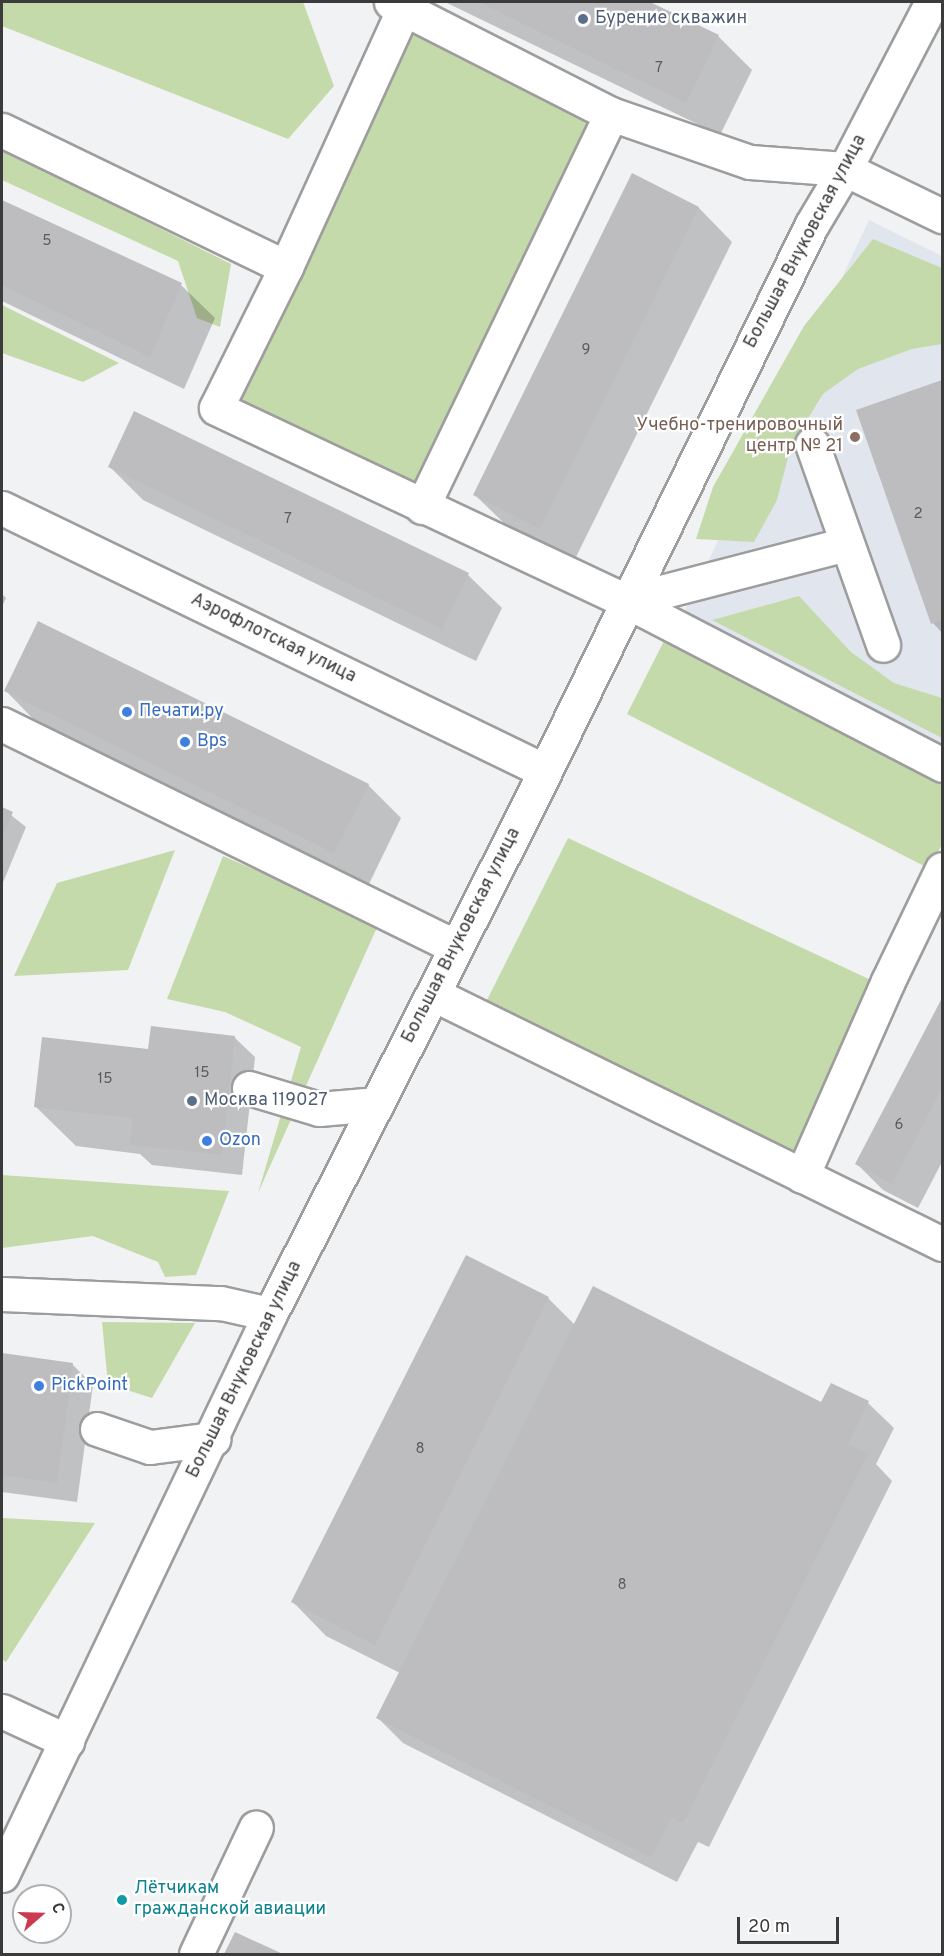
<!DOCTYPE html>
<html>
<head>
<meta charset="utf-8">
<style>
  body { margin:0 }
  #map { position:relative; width:944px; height:1956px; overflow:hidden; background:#f1f2f3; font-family:Overpass,sans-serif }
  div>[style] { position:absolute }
  .built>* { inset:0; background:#e1e6ee }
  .green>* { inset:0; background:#c5daab }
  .shadow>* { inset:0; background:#0003 }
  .building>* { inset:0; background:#bdbcbe }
  .roads { filter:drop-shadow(2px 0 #9d9d9e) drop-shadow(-2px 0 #9d9d9e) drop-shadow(0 2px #9d9d9e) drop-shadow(0 -2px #9d9d9e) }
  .minor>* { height:33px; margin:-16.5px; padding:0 16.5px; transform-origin:16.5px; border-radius:16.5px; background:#fff }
  .dots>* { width:16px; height:16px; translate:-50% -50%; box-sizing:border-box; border:3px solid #fff; border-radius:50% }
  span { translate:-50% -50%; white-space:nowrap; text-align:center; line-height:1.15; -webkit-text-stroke:4.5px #fff; paint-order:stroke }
  .number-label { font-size:15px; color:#5c5b5c }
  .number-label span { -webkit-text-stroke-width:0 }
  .service-label { font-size:18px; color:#4e5e75 }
  .left { translate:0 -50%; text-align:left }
  .street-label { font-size:18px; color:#3b3b3b }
  .education-label { font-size:18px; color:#785e54 }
  .right { translate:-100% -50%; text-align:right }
  .shop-label { font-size:18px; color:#366cbe }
  .culture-label { font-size:18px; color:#0d838f }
  .frame { position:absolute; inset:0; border:3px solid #3b3b3b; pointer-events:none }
  .north { position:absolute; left:12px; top:1884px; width:60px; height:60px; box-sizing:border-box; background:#fff; border:2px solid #b1b1b1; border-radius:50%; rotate:70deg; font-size:16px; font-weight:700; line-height:24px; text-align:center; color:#3b3b3b }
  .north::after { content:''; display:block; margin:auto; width:21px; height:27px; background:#cb3b50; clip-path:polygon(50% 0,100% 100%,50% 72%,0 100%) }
  .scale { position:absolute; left:737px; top:1917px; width:102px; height:27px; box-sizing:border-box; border:3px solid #3b3b3b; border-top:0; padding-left:8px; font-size:18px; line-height:21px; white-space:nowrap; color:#3b3b3b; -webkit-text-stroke:4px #fff; paint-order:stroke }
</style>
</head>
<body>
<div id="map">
  <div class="built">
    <div style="clip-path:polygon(869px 220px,942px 256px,942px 756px,681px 619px)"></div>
  </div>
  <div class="green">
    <div style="clip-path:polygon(2px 2px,303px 2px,334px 86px,288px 139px,2px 26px)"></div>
    <div style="clip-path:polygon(404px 8px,611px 114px,422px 507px,216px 408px)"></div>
    <div style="clip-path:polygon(2px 149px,231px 264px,220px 327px,197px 318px,178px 261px,2px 180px)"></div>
    <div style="clip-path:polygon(873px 239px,942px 268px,942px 344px,912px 349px,858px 369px,823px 394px,791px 446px,777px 500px,754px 542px,696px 539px,713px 487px,804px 326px)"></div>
    <div style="clip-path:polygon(2px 305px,119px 363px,83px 382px,2px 353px)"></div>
    <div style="clip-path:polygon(799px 596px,851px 652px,894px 683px,942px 698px,942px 738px,712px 620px)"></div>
    <div style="clip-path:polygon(667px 635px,942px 776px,942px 844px,930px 869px,627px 714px)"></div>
    <div style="clip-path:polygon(568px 838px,873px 981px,799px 1160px,483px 1008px)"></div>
    <div style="clip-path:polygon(175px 850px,128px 970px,14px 976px,57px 883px)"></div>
    <div style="clip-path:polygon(223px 856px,379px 923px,258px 1193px,301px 1047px,225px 1012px,167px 999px)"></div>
    <div style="clip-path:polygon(2px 1175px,229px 1191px,196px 1275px,165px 1277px,158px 1262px,93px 1236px,2px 1248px)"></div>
    <div style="clip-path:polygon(102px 1322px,195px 1323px,152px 1398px,108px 1384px)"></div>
    <div style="clip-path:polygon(2px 1518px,95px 1523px,6px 1662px,2px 1659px)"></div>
  </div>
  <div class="shadow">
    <div style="clip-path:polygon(445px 2px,647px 2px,718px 36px,752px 70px,720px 135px)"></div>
    <div style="clip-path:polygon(633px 175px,699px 208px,732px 242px,574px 561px,509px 528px,475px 495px)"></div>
    <div style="clip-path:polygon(2px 202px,181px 285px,215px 318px,184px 389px,2px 301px)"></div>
    <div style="clip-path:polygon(942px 382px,942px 633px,933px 623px,858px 411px)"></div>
    <div style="clip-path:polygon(109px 466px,468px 575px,502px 608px,476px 661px,143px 500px)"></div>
    <div style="clip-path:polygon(2px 594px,6px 598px,2px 607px)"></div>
    <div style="clip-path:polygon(6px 691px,368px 785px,401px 818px,368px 886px,39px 725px)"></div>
    <div style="clip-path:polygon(2px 808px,26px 827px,2px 885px)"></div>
    <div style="clip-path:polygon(942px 1001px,942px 1162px,918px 1208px,883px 1190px,857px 1164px)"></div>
    <div style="clip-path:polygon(234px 1037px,255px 1057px,242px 1175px,152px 1165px,140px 1154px,76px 1146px,36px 1107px,152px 1051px)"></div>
    <div style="clip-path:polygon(466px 1257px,549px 1299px,575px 1325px,822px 1404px,868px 1403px,894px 1428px,876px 1464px,892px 1481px,709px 1847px,698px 1842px,677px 1882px,403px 1743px,377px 1717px,400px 1673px,326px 1636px,293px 1602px)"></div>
    <div style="clip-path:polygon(2px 1355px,72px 1364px,93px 1385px,77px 1502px,2px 1492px)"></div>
    <div style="clip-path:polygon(236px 1934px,279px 1954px,226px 1954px)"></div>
  </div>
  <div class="building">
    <div style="clip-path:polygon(478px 2px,650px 2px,719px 35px,686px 103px)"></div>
    <div style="clip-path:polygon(632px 173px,699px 207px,540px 529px,473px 495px)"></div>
    <div style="clip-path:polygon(2px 200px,182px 283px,150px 357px,2px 285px)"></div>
    <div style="clip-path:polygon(942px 380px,942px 620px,931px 624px,856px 410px)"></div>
    <div style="clip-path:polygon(134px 411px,469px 573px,442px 629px,108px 467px)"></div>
    <div style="clip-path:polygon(38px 621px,369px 784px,334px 853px,4px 691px)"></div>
    <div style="clip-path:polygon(2px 807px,13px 812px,2px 838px)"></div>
    <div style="clip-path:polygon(942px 998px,942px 1088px,892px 1184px,855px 1164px)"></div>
    <div style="clip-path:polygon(151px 1026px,235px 1036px,222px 1155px,130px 1145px,133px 1118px,34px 1107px,42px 1037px,148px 1049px)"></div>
    <div style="clip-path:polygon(466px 1255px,549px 1297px,375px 1645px,291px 1602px)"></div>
    <div style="clip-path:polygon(593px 1286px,821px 1402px,831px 1383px,869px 1401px,848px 1444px,868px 1454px,683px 1823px,672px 1817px,651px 1857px,376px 1718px)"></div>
    <div style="clip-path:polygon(2px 1353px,73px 1363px,57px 1483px,2px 1475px)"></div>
    <div style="clip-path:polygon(235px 1932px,283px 1954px,224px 1954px)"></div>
  </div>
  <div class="roads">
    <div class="minor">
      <div style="left:391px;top:2px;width:247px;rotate:27deg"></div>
      <div style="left:611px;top:114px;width:147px;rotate:19.1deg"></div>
      <div style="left:750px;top:162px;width:95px;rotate:4.2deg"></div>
      <div style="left:845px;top:169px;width:108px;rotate:25.9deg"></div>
      <div style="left:2px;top:130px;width:315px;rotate:25.8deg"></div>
      <div style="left:286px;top:267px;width:157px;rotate:116.4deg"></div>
      <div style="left:216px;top:408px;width:453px;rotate:25.2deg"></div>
      <div style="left:626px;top:601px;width:356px;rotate:27.4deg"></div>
      <div style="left:286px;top:267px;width:285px;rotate:-65.5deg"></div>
      <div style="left:812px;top:444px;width:213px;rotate:70.5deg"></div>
      <div style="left:422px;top:507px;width:436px;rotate:-64.3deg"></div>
      <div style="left:2px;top:508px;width:603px;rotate:25.84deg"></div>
      <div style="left:626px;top:601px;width:228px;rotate:-14.5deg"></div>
      <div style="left:2px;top:724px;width:506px;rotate:26.16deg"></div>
      <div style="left:433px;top:994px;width:567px;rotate:26.16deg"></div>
      <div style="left:249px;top:1088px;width:73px;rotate:16.7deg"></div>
      <div style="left:319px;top:1109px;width:58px;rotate:-4.9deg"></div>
      <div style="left:802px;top:1176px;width:213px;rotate:-66.2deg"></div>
      <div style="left:888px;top:981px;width:124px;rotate:-64.3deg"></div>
      <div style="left:2px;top:1294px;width:219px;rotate:2.4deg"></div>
      <div style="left:221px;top:1303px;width:50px;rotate:12.7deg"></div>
      <div style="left:97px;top:1429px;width:56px;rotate:18.8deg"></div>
      <div style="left:150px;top:1447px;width:64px;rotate:-7.2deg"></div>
      <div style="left:2px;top:1711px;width:72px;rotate:24.8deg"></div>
      <div style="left:2px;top:1875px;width:622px;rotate:-64.47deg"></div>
      <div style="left:270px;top:1314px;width:570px;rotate:-63.08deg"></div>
      <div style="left:528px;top:806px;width:645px;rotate:-63.99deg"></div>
      <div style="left:811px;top:226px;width:66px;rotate:-59.2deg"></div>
      <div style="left:845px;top:169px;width:188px;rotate:-62.5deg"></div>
      <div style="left:196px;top:1954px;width:140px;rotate:-64.7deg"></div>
    </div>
  </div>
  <div class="dots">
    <div style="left:583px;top:19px;background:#5c6f8a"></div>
    <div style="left:855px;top:437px;background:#8d6e63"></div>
    <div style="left:127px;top:712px;background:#3f7fe0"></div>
    <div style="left:185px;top:742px;background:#3f7fe0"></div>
    <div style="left:192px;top:1101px;background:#5c6f8a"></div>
    <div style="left:207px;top:1141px;background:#3f7fe0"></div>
    <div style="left:39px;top:1386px;background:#3f7fe0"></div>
    <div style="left:122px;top:1900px;background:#0f9aa8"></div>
  </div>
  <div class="number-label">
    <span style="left:659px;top:69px">7</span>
    <span style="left:47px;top:242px">5</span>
    <span style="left:586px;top:351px">9</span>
    <span style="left:918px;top:515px">2</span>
    <span style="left:288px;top:520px">7</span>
    <span style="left:202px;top:1074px">15</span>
    <span style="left:105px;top:1080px">15</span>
    <span style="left:899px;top:1126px">6</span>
    <span style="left:420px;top:1450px">8</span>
    <span style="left:622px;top:1586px">8</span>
  </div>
  <div class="service-label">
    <span class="left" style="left:595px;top:19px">Бурение скважин</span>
    <span class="left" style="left:204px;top:1101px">Москва 119027</span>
  </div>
  <div class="street-label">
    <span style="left:806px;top:242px;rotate:-62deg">Большая Внуковская улица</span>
    <span style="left:273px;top:639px;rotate:26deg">Аэрофлотская улица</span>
    <span style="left:462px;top:936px;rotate:-63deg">Большая Внуковская улица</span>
    <span style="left:245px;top:1370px;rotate:-64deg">Большая Внуковская улица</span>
  </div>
  <div class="education-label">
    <span class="right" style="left:843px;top:437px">Учебно-тренировочный<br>центр № 21</span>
  </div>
  <div class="shop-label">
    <span class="left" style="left:139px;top:712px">Печати.ру</span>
    <span class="left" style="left:197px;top:742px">Bps</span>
    <span class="left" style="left:219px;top:1141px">Ozon</span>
    <span class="left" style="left:51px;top:1386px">PickPoint</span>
  </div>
  <div class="culture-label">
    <span class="left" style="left:134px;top:1900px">Лётчикам<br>гражданской авиации</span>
  </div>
  <div class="frame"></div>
  <div class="north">С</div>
  <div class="scale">20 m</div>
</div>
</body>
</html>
